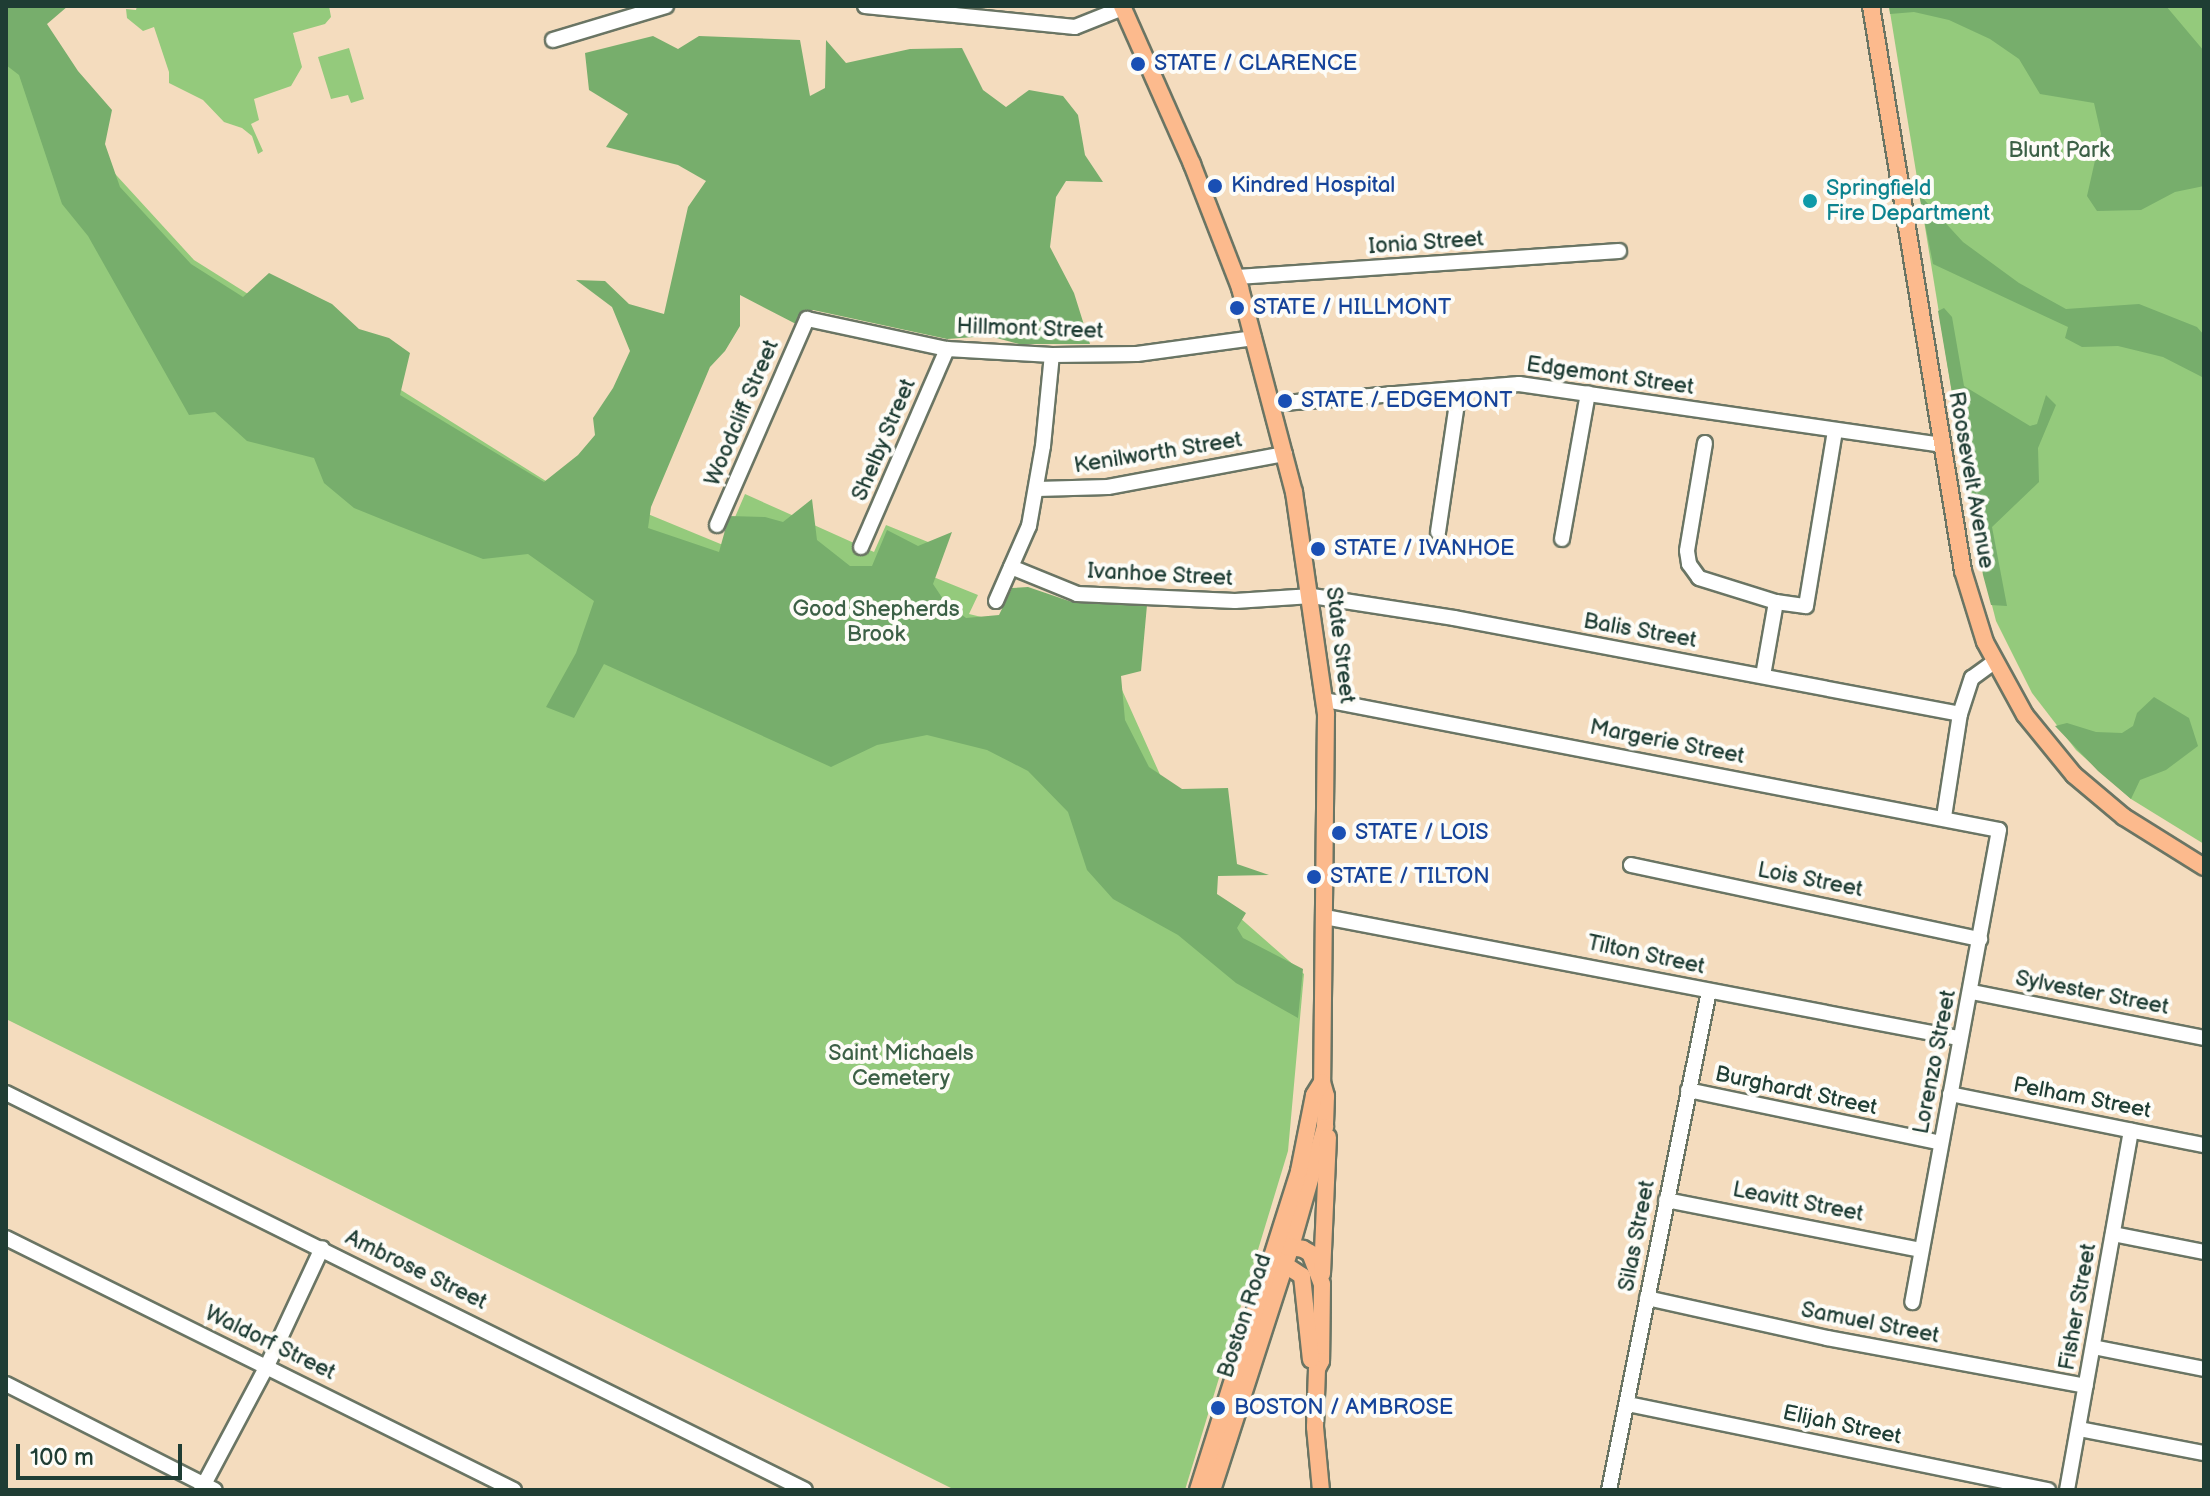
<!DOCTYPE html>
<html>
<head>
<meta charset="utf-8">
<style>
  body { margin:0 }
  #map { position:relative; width:2210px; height:1496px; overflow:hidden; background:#f4dcbe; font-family:"Balsamiq Sans",sans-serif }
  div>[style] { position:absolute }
  .green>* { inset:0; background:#94ca7c }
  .forest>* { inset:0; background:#77ae6c }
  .roads { filter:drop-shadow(2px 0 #6a7564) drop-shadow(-2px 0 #6a7564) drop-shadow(0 2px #6a7564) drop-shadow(0 -2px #6a7564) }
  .minor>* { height:14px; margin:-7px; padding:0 7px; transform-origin:7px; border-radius:7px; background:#fff }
  .major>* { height:16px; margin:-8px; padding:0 8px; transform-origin:8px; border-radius:8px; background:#fcba8d }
  .dots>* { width:22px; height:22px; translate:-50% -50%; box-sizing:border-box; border:4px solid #fdfcf7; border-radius:50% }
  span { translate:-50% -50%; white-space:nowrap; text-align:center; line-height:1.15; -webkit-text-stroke:8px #fdfcf7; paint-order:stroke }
  .transit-label { font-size:22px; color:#164399 }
  .left { translate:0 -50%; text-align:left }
  .park-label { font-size:22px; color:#3c6046 }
  .culture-label { font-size:22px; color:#0d838f }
  .street-label { font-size:22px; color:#1f3d34 }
  .frame { position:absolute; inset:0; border:8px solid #1f3d34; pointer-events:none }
  .scale { position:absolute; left:16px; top:1444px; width:166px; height:36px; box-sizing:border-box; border:4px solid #1f3d34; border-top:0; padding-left:10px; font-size:24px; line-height:28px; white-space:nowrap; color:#1f3d34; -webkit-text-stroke:6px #fdfcf7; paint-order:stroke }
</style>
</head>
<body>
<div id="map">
  <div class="green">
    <div style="clip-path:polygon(6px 6px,8px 57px,194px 260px,632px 535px,643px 512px,723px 545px,745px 494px,874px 552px,886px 525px,938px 546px,926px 574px,978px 595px,969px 614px,998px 621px,1118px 681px,1214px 895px,1304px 974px,1288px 1151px,1185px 1490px,955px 1490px,6px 1019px)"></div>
    <div style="clip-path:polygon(137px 6px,329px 6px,331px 17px,325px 24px,293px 33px,302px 67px,291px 86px,254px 99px,259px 120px,251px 124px,263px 151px,258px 154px,252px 136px,242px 128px,224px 122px,203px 100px,169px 83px,169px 72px,154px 27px,143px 31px,127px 18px,126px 9px,136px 10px)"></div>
    <div style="clip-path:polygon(1889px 6px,2204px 6px,2204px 844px,2131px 799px,2076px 750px,2032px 693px,1996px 621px,1977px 546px)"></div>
    <div style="clip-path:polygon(349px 48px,364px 99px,351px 103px,348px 95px,331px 99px,318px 57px)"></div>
  </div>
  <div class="forest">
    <div style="clip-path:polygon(6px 6px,68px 6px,47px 24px,78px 71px,112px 110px,105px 144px,120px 187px,191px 264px,243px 297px,269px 273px,332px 304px,359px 329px,389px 338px,410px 353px,400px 395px,544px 482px,578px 455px,595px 435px,593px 418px,613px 388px,630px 351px,612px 307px,576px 280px,605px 281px,629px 304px,664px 314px,688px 207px,706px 181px,678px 165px,606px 147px,628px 114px,589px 90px,585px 53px,653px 36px,678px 49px,699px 36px,800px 40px,810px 96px,825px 88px,826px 40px,846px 63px,910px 49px,962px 48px,983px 90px,1006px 107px,1029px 90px,1063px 96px,1078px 115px,1085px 155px,1103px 182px,1066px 181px,1056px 197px,1050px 247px,1074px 293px,1090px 344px,1019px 344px,989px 336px,947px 339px,813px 310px,802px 311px,796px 324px,740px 295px,740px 326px,725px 351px,710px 367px,651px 507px,648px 528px,719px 552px,729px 516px,765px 517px,783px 522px,812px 499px,817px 540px,850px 566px,872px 566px,887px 530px,918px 546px,952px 532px,933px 584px,945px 602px,966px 618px,999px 615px,1012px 588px,1028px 587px,1072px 602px,1147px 605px,1141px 671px,1121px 676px,1125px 720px,1149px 767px,1182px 789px,1228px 788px,1237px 864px,1269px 875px,1218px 876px,1217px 894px,1246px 913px,1237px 928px,1243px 938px,1303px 969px,1298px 1018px,1236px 983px,1178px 935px,1113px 899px,1087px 870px,1068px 812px,1028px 771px,987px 750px,927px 735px,877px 745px,831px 767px,604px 664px,574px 718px,546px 707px,576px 653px,594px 601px,528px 554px,483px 559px,396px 525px,354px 508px,324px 483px,314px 458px,247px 441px,215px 412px,189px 415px,88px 236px,62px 204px,19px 75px,6px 65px)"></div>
    <div style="clip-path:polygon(1889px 6px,2166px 6px,2204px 51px,2204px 186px,2175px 192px,2141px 210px,2097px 211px,2087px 196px,2101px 134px,2094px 103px,2040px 94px,2019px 59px,1990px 39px,1949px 20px,1914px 12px,1890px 14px)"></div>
    <div style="clip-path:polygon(1919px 194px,1963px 242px,2019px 283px,2066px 309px,2139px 304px,2197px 327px,2204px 335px,2204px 378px,2163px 357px,2118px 346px,2082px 347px,2065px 338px,2068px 327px,1933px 264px)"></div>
    <div style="clip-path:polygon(1944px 308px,1952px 317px,1964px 386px,2030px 426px,2037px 424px,2046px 395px,2056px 405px,2038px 448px,2039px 482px,1992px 527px,2007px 606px,1991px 605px,1983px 575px,1938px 311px)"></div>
    <div style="clip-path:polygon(2154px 697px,2189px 718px,2198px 746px,2166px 770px,2140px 780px,2131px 799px,2098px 771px,2055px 726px,2067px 723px,2096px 732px,2122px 733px,2133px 726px,2137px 713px)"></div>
  </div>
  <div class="roads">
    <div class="minor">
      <div style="left:865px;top:6px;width:211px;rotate:5.7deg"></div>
      <div style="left:1075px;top:27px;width:52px;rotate:-21.6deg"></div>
      <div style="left:553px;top:40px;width:118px;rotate:-16.7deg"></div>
      <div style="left:1237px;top:277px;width:383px;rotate:-3.9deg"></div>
      <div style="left:1271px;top:404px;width:249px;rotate:-4.6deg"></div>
      <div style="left:1519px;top:384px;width:427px;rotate:8.2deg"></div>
      <div style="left:1705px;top:443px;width:109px;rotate:99.5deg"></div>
      <div style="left:1687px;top:551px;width:13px;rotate:81deg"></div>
      <div style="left:1689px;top:564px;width:17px;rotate:54deg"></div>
      <div style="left:1699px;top:578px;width:81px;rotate:17.3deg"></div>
      <div style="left:1776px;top:602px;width:75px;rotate:100deg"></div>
      <div style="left:1037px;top:489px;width:71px;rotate:-1.6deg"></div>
      <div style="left:1108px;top:487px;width:180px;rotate:-10.6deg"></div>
      <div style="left:717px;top:525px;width:225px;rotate:-66.4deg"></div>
      <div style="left:807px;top:319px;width:143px;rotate:12.1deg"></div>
      <div style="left:947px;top:349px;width:105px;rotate:3.3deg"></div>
      <div style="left:1052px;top:355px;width:85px;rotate:-0.7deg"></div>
      <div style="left:1137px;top:354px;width:118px;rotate:-7.8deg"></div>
      <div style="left:1438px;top:532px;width:144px;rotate:-81.6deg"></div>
      <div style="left:1562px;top:539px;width:148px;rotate:-79.9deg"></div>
      <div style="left:861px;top:547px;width:216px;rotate:-66.5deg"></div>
      <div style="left:1011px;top:567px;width:71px;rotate:22.2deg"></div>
      <div style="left:1077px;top:594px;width:158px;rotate:2.5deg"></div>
      <div style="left:1235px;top:601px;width:77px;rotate:-3.7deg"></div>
      <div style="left:1312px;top:596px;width:144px;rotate:8.8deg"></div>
      <div style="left:1454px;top:618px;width:515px;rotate:10.74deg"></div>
      <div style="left:996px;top:601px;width:82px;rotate:-66.3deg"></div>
      <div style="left:1029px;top:526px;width:81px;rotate:-80.1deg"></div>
      <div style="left:1043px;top:446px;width:91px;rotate:-84.4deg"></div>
      <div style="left:1776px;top:602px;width:30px;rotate:8deg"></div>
      <div style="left:1806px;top:606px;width:177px;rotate:-80.6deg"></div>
      <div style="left:1325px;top:700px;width:686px;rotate:10.92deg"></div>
      <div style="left:1999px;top:830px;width:480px;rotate:100.4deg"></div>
      <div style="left:1944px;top:817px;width:104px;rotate:-81.2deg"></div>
      <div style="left:1960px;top:714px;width:38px;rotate:-72deg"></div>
      <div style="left:1972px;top:678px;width:27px;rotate:-36deg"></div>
      <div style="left:1631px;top:865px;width:357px;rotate:12deg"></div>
      <div style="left:1325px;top:917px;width:644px;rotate:10.82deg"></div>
      <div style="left:1972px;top:992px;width:237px;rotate:11.2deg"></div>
      <div style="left:1688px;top:1090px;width:258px;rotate:11.8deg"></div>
      <div style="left:6px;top:1093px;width:892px;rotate:26.42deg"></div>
      <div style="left:1950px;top:1094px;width:259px;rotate:11.4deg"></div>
      <div style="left:1666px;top:1200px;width:260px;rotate:11.1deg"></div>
      <div style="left:2113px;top:1234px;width:93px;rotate:11.2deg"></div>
      <div style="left:6px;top:1238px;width:567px;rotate:26.38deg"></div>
      <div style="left:1647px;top:1298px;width:184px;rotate:12.5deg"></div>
      <div style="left:1827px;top:1338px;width:263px;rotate:10.5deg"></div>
      <div style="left:2093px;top:1347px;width:113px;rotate:11.2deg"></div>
      <div style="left:6px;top:1384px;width:234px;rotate:26.9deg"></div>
      <div style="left:1628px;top:1404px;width:429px;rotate:11.6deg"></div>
      <div style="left:2079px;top:1429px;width:127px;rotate:10.9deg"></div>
      <div style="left:201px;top:1490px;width:140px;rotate:-62deg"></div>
      <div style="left:267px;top:1366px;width:130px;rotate:-65deg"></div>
      <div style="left:1609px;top:1490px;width:509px;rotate:-78.67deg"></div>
      <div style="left:2067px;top:1490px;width:365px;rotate:-79.9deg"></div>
    </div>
    <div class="major">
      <div style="left:1122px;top:6px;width:173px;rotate:66.1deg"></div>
      <div style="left:1192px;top:164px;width:133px;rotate:68.8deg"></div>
      <div style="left:1240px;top:288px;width:211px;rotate:75.2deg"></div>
      <div style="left:1294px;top:492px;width:223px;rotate:81.8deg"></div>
      <div style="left:1326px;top:713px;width:369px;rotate:90.6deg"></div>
      <div style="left:1322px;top:1082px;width:15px;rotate:74deg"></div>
      <div style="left:1326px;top:1096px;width:31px;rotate:92deg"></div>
      <div style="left:1325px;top:1127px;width:124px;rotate:105.9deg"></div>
      <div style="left:1291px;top:1246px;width:256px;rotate:107.9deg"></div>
      <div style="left:1871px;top:6px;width:572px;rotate:80.75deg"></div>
      <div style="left:1963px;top:571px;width:74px;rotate:72.8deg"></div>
      <div style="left:1985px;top:642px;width:83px;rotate:61.3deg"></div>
      <div style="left:2025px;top:715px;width:77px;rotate:50.8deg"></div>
      <div style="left:2074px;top:775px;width:65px;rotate:40deg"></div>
      <div style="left:2124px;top:817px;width:94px;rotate:32deg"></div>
      <div style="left:1280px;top:1246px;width:23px;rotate:7deg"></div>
      <div style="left:1303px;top:1249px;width:8px;rotate:30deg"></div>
      <div style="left:1310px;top:1253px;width:33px;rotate:69deg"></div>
      <div style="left:1322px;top:1284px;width:77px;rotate:90.7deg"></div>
      <div style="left:1321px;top:1361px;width:9px;rotate:117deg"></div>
      <div style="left:1317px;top:1369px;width:58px;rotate:92deg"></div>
      <div style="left:1315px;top:1427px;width:63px;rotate:84.6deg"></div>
      <div style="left:1276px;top:1259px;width:31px;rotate:33deg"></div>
      <div style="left:1302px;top:1276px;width:84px;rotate:83.9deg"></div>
      <div style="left:1322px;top:1274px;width:137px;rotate:-87.5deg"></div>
      <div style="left:1198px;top:1490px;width:335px;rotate:-72.4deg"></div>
      <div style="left:1299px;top:1171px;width:77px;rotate:-78.8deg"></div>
      <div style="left:1314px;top:1095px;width:15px;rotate:-58deg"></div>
    </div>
  </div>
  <div class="dots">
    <div style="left:1138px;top:64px;background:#1a4fb4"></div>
    <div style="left:1215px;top:186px;background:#1a4fb4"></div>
    <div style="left:1810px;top:201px;background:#0f9aa8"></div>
    <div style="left:1237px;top:308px;background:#1a4fb4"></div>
    <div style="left:1285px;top:401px;background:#1a4fb4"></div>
    <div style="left:1318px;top:549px;background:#1a4fb4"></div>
    <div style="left:1339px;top:833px;background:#1a4fb4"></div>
    <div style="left:1314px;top:877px;background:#1a4fb4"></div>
    <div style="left:1218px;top:1408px;background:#1a4fb4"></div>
  </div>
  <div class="transit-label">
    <span class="left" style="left:1154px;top:64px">STATE / CLARENCE</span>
    <span class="left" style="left:1231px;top:186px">Kindred Hospital</span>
    <span class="left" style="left:1253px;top:308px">STATE / HILLMONT</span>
    <span class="left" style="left:1301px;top:401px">STATE / EDGEMONT</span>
    <span class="left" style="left:1334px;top:549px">STATE / IVANHOE</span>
    <span class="left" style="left:1355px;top:833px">STATE / LOIS</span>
    <span class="left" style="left:1330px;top:877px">STATE / TILTON</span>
    <span class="left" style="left:1234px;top:1408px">BOSTON / AMBROSE</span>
  </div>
  <div class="park-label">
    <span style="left:2059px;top:151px">Blunt Park</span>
    <span style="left:876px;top:622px">Good Shepherds<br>Brook</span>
    <span style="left:901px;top:1066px">Saint Michaels<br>Cemetery</span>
  </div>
  <div class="culture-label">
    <span class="left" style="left:1826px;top:201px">Springfield<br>Fire Department</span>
  </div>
  <div class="street-label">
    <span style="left:1426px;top:243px;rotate:-4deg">Ionia Street</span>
    <span style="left:1030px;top:329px;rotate:2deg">Hillmont Street</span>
    <span style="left:1610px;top:376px;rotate:8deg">Edgemont Street</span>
    <span style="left:742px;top:413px;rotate:-67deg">Woodcliff Street</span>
    <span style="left:884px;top:440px;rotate:-67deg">Shelby Street</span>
    <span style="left:1158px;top:453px;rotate:-9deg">Kenilworth Street</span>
    <span style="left:1971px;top:480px;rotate:80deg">Roosevelt Avenue</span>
    <span style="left:1160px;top:575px;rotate:3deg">Ivanhoe Street</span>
    <span style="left:1640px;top:631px;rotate:10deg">Balis Street</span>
    <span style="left:1340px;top:645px;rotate:83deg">State Street</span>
    <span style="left:1667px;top:742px;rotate:11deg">Margerie Street</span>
    <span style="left:1810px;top:880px;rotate:11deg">Lois Street</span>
    <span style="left:1646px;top:955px;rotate:12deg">Tilton Street</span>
    <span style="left:2092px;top:993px;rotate:11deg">Sylvester Street</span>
    <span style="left:1935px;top:1062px;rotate:-79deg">Lorenzo Street</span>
    <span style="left:1796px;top:1091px;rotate:12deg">Burghardt Street</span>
    <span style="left:2082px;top:1098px;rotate:11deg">Pelham Street</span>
    <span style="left:1798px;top:1202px;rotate:11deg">Leavitt Street</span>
    <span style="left:1637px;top:1236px;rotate:-79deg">Silas Street</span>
    <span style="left:416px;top:1270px;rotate:26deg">Ambrose Street</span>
    <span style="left:2078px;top:1307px;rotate:-80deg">Fisher Street</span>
    <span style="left:1245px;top:1316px;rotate:-72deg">Boston Road</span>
    <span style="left:1870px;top:1323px;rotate:11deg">Samuel Street</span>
    <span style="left:270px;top:1343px;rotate:26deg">Waldorf Street</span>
    <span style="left:1842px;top:1425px;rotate:12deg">Elijah Street</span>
  </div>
  <div class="frame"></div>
  <div class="scale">100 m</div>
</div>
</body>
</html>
